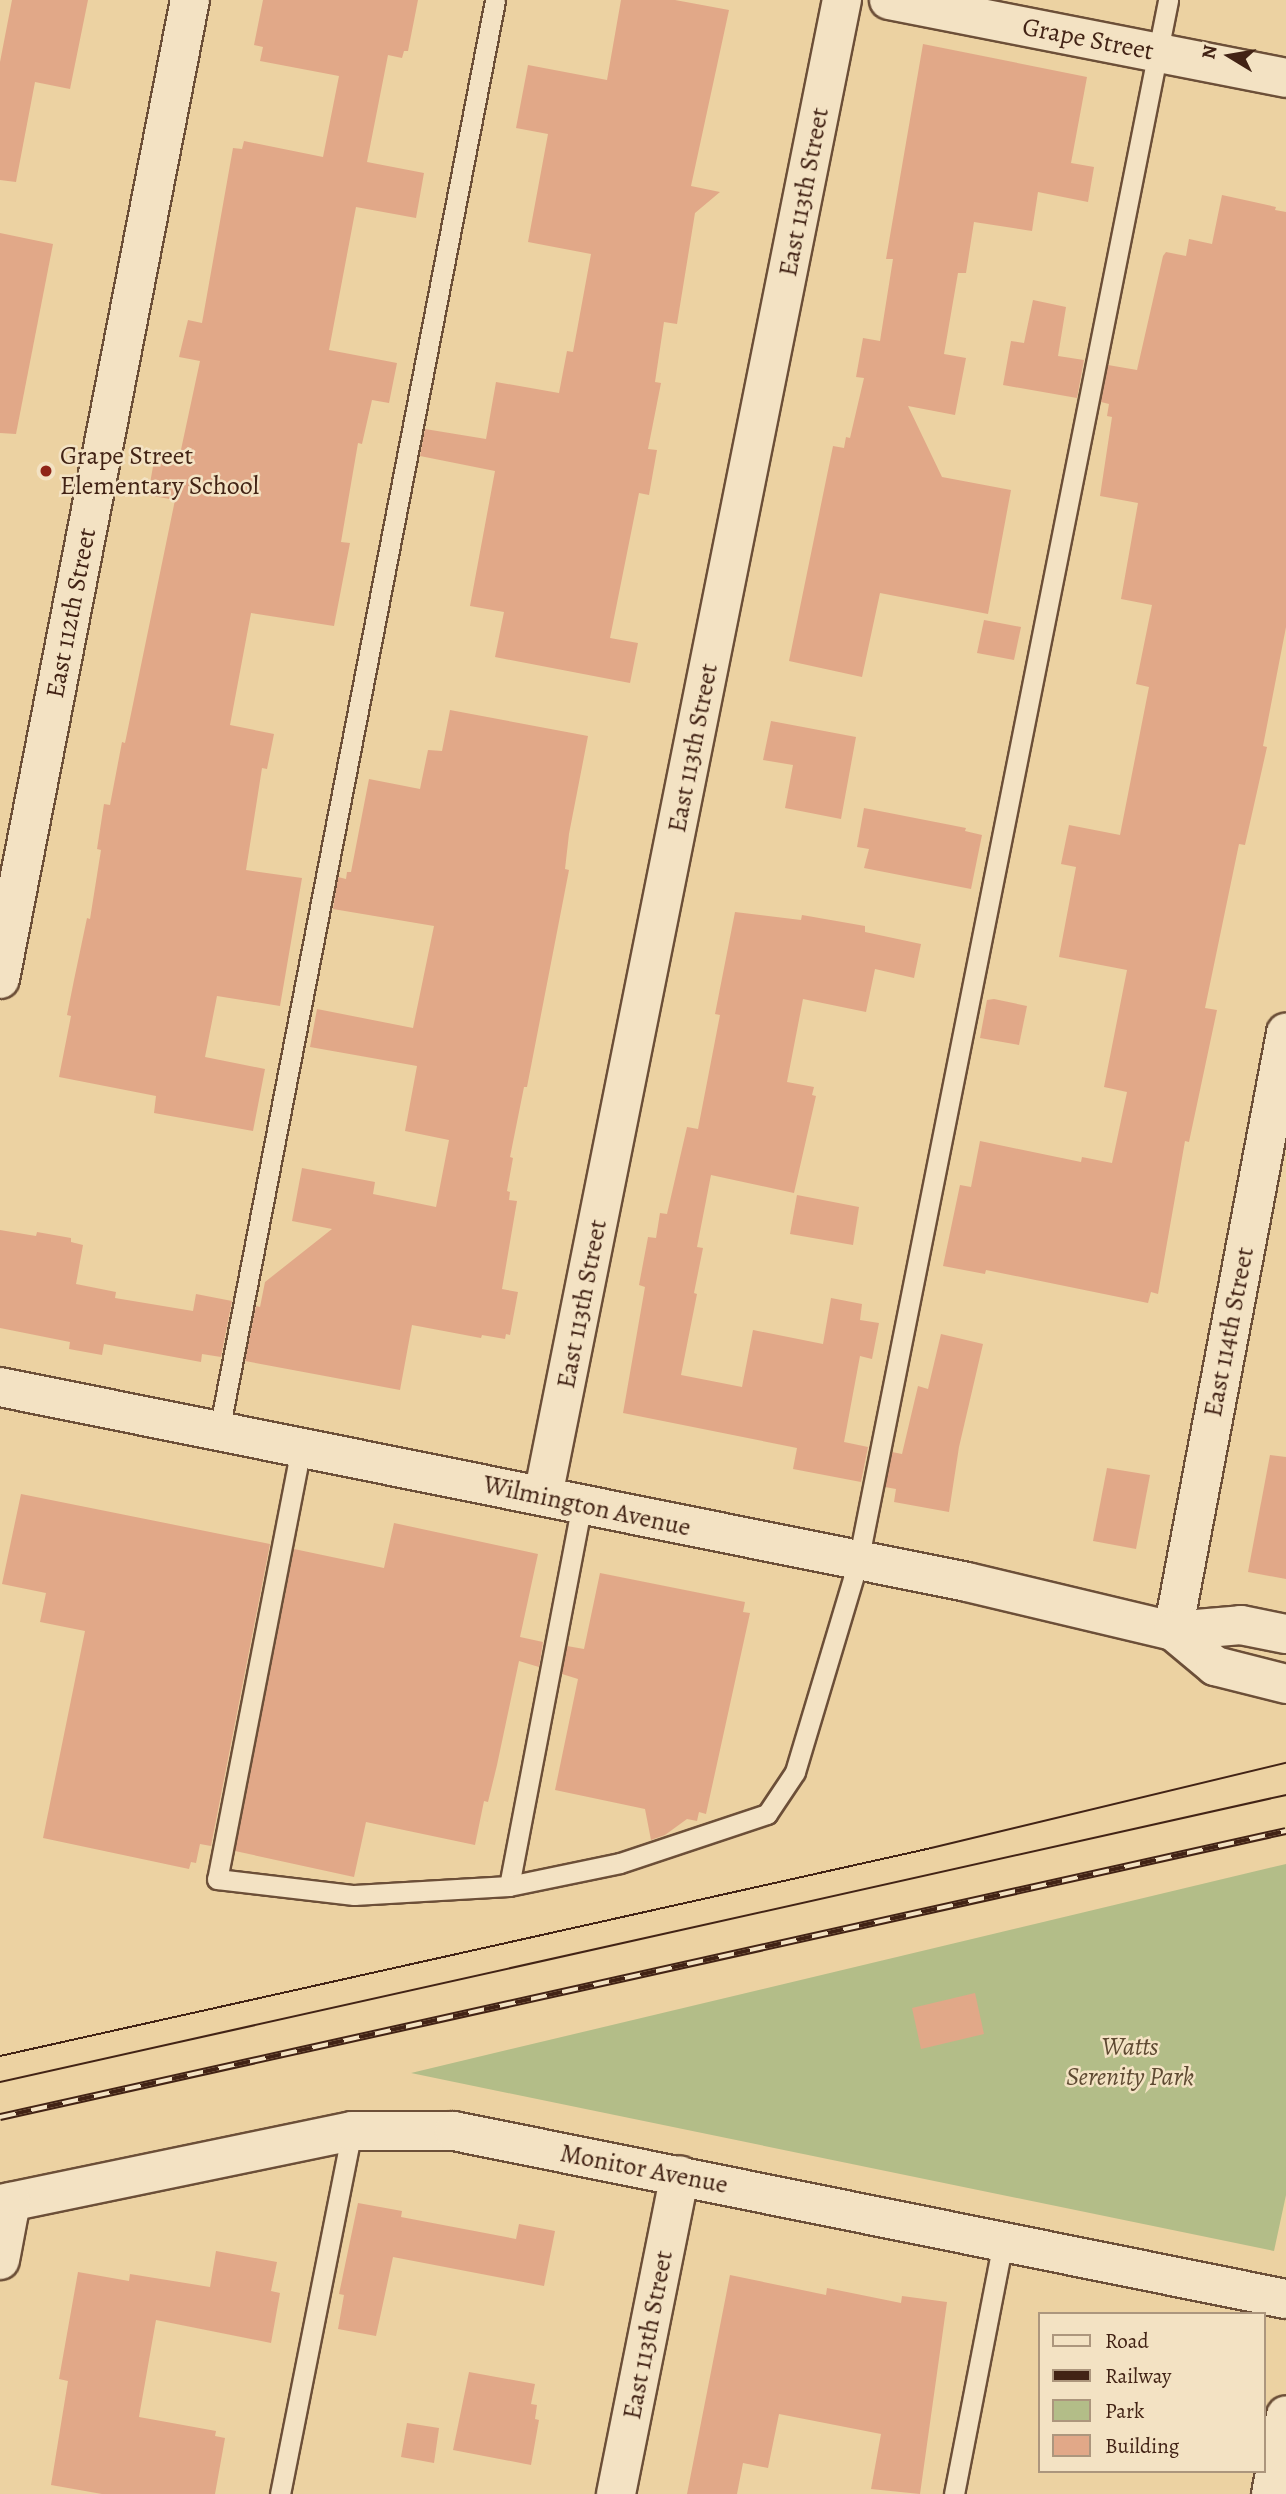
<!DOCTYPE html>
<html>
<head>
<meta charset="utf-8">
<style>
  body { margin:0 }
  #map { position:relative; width:1286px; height:2494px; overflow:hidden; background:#ecd2a2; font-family:Alegreya,serif }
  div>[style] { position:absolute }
  .green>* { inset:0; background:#b3bd88 }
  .building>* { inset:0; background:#e1a888 }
  .roads { filter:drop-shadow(2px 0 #6c4f38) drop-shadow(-2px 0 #6c4f38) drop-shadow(0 2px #6c4f38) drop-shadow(0 -2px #6c4f38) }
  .service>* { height:19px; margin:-9.5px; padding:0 9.5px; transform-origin:9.5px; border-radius:9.5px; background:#f3e2c3 }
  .minor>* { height:38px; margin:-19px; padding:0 19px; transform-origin:19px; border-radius:19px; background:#f3e2c3 }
  .secondary>* { height:38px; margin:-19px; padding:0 19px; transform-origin:19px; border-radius:19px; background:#f3e2c3 }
  .tram>* { height:2px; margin:-1px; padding:0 1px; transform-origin:1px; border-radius:1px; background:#422315 }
  .rail>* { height:8px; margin-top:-4px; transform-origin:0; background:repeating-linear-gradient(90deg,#f3e2c3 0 16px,#422315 0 32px); box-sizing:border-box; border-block:2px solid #422315 }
  .dots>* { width:19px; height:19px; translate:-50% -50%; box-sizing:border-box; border:4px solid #f3e2c3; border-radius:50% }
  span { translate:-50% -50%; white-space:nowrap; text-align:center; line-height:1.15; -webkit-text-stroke:5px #f3e2c3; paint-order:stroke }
  .street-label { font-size:26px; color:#422315 }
  .poi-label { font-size:26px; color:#422315 }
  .left { translate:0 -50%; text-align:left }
  .park-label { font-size:26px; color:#5e4a32; font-style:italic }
  .legend { position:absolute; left:1038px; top:2312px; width:228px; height:161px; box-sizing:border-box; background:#f3e2c3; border:2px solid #ac967d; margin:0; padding:9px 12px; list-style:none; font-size:21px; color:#422315 }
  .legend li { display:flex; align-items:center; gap:14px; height:35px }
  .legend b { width:35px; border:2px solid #ac967d }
  .north { position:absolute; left:1195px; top:21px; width:70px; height:70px; -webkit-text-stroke:5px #f3e2c3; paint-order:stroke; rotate:281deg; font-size:19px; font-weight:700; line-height:28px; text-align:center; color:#422315 }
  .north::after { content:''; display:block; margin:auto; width:24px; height:32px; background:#422315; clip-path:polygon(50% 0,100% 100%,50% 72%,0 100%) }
</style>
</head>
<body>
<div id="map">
  <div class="green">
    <div style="clip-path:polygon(1286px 1864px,1286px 2195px,1274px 2251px,411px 2073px)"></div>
  </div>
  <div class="building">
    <div style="clip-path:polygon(12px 0,88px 0,70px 89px,35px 82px,16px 182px,0 180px,0 62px)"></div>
    <div style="clip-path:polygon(263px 0,418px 0,408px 51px,404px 51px,402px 58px,388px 55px,367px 162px,424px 173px,416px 218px,356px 207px,329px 350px,397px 363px,389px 403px,372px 400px,362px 444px,358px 443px,341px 542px,350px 543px,334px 626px,251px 613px,230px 725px,274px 734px,267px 769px,262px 768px,246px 870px,302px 878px,280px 1006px,217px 996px,205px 1057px,265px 1069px,253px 1131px,154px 1113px,156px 1096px,59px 1077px,71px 1016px,67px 1015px,74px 980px,87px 918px,90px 919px,101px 850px,97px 849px,104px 804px,110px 805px,122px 742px,125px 743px,175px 500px,148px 495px,155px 455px,179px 459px,200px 361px,179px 357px,188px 320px,202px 323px,233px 148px,242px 149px,244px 141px,323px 157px,339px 76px,260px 61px,263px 47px,254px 45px)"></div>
    <div style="clip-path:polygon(621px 0,675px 0,729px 10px,691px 186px,720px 192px,695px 213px,677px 324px,664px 322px,655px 382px,661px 383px,648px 449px,657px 450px,649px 495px,639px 493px,610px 638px,638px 643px,630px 683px,495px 657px,504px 612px,470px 606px,495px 471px,420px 456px,425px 429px,486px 439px,496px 382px,559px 393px,567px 351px,573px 352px,591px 254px,528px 242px,548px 134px,516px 128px,528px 65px,607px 80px)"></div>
    <div style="clip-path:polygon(923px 44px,1087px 77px,1071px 163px,1094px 167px,1088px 202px,1038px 192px,1032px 231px,974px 222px,966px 273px,958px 273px,944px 354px,966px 358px,955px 415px,908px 406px,942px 477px,1011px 490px,988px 614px,880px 593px,862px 677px,789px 661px,833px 446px,844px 448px,846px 437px,850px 438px,864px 378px,856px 377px,863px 338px,880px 341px,893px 259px,886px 259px)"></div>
    <div style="clip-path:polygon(1222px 195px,1276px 207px,1275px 210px,1286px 212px,1286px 627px,1263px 746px,1267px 747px,1245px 845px,1239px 844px,1205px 1008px,1217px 1010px,1189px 1142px,1185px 1141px,1158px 1294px,1151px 1292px,1148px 1303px,986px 1270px,985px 1274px,943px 1266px,960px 1185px,971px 1187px,980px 1141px,1081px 1162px,1082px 1157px,1112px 1163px,1127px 1092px,1104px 1087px,1127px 970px,1059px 957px,1076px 867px,1061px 864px,1069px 825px,1120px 835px,1149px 687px,1136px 684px,1152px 605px,1121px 599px,1138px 503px,1100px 496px,1112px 417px,1107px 416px,1109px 404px,1101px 402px,1108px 365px,1137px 370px,1163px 256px,1166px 252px,1186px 256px,1189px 239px,1212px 244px)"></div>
    <div style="clip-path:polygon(0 233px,53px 244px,16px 434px,0 433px)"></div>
    <div style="clip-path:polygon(1033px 300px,1066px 307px,1058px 356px,1084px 360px,1077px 398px,1003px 385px,1011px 341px,1024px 343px)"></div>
    <div style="clip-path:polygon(984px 620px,1021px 627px,1014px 660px,977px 653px)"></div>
    <div style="clip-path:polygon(450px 710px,588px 736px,569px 834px,565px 869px,569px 870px,527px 1087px,524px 1087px,510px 1157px,513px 1158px,507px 1191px,510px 1192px,509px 1200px,517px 1201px,502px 1289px,518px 1292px,510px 1335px,506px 1334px,505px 1339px,482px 1335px,481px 1338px,412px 1325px,400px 1390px,245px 1361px,256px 1306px,260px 1307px,265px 1282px,332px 1229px,292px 1221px,302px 1168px,375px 1182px,373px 1194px,436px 1207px,449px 1140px,405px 1131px,417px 1066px,310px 1047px,317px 1009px,413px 1028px,434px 926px,333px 909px,338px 877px,346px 879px,347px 872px,351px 872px,369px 779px,420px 789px,428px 750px,442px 751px)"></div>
    <div style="clip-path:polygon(771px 721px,856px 737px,841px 819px,785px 808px,793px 765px,763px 760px)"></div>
    <div style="clip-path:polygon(864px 808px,966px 828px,965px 831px,982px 835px,971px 889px,864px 868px,869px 849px,857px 847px)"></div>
    <div style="clip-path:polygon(735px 912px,801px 920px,802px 915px,865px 926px,865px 932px,921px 944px,914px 978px,875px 969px,866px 1012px,803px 999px,787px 1082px,814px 1087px,812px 1095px,816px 1096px,794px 1193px,711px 1175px,697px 1247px,703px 1248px,694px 1293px,697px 1294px,681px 1375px,742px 1387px,753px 1330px,823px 1344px,831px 1298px,862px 1304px,860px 1320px,879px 1323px,872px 1359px,860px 1356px,844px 1442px,868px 1447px,861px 1482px,793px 1469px,797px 1448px,623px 1413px,645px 1287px,639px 1285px,648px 1237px,656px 1238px,660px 1213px,667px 1214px,687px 1127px,698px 1129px,720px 1015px,715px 1014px)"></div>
    <div style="clip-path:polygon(994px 999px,1027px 1006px,1019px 1045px,980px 1038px,987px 1000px)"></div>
    <div style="clip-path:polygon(797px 1195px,859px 1207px,853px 1245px,790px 1234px)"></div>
    <div style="clip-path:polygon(0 1230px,36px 1236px,37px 1232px,71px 1238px,71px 1242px,83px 1245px,76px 1284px,116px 1292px,115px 1298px,193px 1311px,196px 1294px,232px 1301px,221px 1357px,202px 1354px,201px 1362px,104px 1344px,102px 1355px,69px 1349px,70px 1342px,0 1328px)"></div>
    <div style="clip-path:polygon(941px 1334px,983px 1344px,959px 1447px,949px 1512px,894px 1502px,896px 1489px,885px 1487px,892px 1452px,902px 1454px,918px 1386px,928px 1389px)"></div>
    <div style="clip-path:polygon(1270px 1455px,1286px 1457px,1286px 1579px,1248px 1572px)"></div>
    <div style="clip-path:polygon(1107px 1468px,1150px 1475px,1136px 1549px,1093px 1541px)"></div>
    <div style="clip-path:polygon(21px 1494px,270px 1544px,211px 1846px,200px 1844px,196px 1863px,191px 1862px,189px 1869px,43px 1838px,85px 1631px,40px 1622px,46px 1593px,2px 1584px)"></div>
    <div style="clip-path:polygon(394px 1523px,538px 1554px,520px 1637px,543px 1642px,539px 1667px,519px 1661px,497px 1765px,488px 1802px,484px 1801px,475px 1845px,366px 1822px,354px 1877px,235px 1851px,294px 1549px,384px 1568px)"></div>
    <div style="clip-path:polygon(600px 1573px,745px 1602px,743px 1612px,750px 1613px,706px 1814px,699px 1812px,697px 1821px,687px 1819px,665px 1835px,651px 1840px,645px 1809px,555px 1790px,578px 1679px,562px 1674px,567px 1646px,584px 1649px)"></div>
    <div style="clip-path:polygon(975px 1993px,984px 2034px,921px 2049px,912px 2008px)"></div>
    <div style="clip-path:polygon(358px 2203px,402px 2211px,401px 2217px,516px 2239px,519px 2224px,555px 2231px,544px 2286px,393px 2257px,376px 2336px,338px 2329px,344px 2295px,339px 2294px)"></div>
    <div style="clip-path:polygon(216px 2251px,277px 2262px,271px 2291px,280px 2293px,271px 2343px,156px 2320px,139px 2417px,216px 2431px,215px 2436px,225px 2438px,215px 2494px,102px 2494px,51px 2485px,68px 2381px,59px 2379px,78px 2272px,129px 2281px,130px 2274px,210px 2287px)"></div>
    <div style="clip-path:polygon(730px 2275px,826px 2295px,827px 2288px,901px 2303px,902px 2296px,947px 2302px,920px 2494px,871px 2489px,881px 2434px,779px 2414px,768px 2468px,743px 2463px,737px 2494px,687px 2494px)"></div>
    <div style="clip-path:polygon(469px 2372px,535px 2384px,531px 2404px,537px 2405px,535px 2419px,539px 2420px,531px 2465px,453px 2450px)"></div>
    <div style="clip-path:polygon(407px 2423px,439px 2428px,434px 2463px,401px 2457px)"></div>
  </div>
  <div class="roads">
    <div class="service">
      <div style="left:219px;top:1431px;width:1457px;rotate:-79.08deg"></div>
      <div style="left:301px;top:1448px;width:439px;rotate:101deg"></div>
      <div style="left:217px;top:1879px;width:138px;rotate:6.7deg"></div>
      <div style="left:354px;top:1895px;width:155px;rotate:-3.3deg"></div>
      <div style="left:509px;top:1886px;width:388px;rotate:-79.2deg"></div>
      <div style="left:509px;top:1886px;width:113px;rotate:-11.7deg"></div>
      <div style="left:620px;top:1863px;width:155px;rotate:-18.4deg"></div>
      <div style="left:767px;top:1814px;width:50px;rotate:-56.3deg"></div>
      <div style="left:795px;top:1772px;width:219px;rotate:-73.3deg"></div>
      <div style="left:858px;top:1562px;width:1592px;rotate:-78.77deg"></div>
      <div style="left:280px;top:2494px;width:370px;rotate:-78.8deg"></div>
      <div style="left:954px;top:2494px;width:256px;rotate:-79deg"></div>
    </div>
    <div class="minor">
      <div style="left:889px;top:0;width:405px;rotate:11.1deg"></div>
      <div style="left:0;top:979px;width:997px;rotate:-79.02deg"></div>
      <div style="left:543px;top:1496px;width:1526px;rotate:-78.7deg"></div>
      <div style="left:1173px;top:1631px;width:609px;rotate:-79.3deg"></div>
      <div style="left:0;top:2204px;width:359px;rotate:-11.7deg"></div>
      <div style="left:352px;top:2131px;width:102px"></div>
      <div style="left:454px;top:2131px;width:849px;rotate:11.42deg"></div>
      <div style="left:0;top:2260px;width:59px;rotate:-79.3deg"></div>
      <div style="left:616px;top:2494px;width:325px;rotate:-78.7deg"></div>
      <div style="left:1271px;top:2494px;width:80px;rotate:-79.2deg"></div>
    </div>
    <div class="secondary">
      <div style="left:0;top:1387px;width:986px;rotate:11.4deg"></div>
      <div style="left:967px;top:1582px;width:212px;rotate:13.4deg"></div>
      <div style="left:1173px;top:1631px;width:68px;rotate:-5deg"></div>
      <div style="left:1241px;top:1625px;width:46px;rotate:11.3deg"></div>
      <div style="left:1173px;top:1631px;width:55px;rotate:39.8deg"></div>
      <div style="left:1215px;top:1666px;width:73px;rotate:14.2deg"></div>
    </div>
  </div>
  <div class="tram">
    <div style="left:0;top:2056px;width:954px;rotate:-12.59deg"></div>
    <div style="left:931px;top:1848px;width:365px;rotate:-13.5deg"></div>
    <div style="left:0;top:2082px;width:1318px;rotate:-12.58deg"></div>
  </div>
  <div class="rail">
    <div style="left:0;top:2117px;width:1317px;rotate:-12.54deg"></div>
  </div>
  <div class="dots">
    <div style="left:46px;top:471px;background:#8f2418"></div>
  </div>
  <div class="street-label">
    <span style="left:1088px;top:39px;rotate:11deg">Grape Street</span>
    <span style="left:804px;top:192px;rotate:-79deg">East 113th Street</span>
    <span style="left:71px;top:613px;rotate:-79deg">East 112th Street</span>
    <span style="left:693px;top:748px;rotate:-79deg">East 113th Street</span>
    <span style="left:582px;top:1304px;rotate:-79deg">East 113th Street</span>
    <span style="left:1229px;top:1332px;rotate:-79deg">East 114th Street</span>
    <span style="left:587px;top:1506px;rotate:12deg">Wilmington Avenue</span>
    <span style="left:644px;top:2169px;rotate:11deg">Monitor Avenue</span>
    <span style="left:648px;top:2335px;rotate:-79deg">East 113th Street</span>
  </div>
  <div class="poi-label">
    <span class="left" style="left:60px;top:471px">Grape Street<br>Elementary School</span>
  </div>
  <div class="park-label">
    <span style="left:1130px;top:2062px">Watts<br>Serenity Park</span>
  </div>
  <ul class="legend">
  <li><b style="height:9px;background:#f3e2c3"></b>Road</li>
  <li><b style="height:9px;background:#422315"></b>Railway</li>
  <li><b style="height:19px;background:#b3bd88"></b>Park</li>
  <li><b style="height:19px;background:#e1a888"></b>Building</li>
  </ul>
  <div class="north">N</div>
</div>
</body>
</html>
